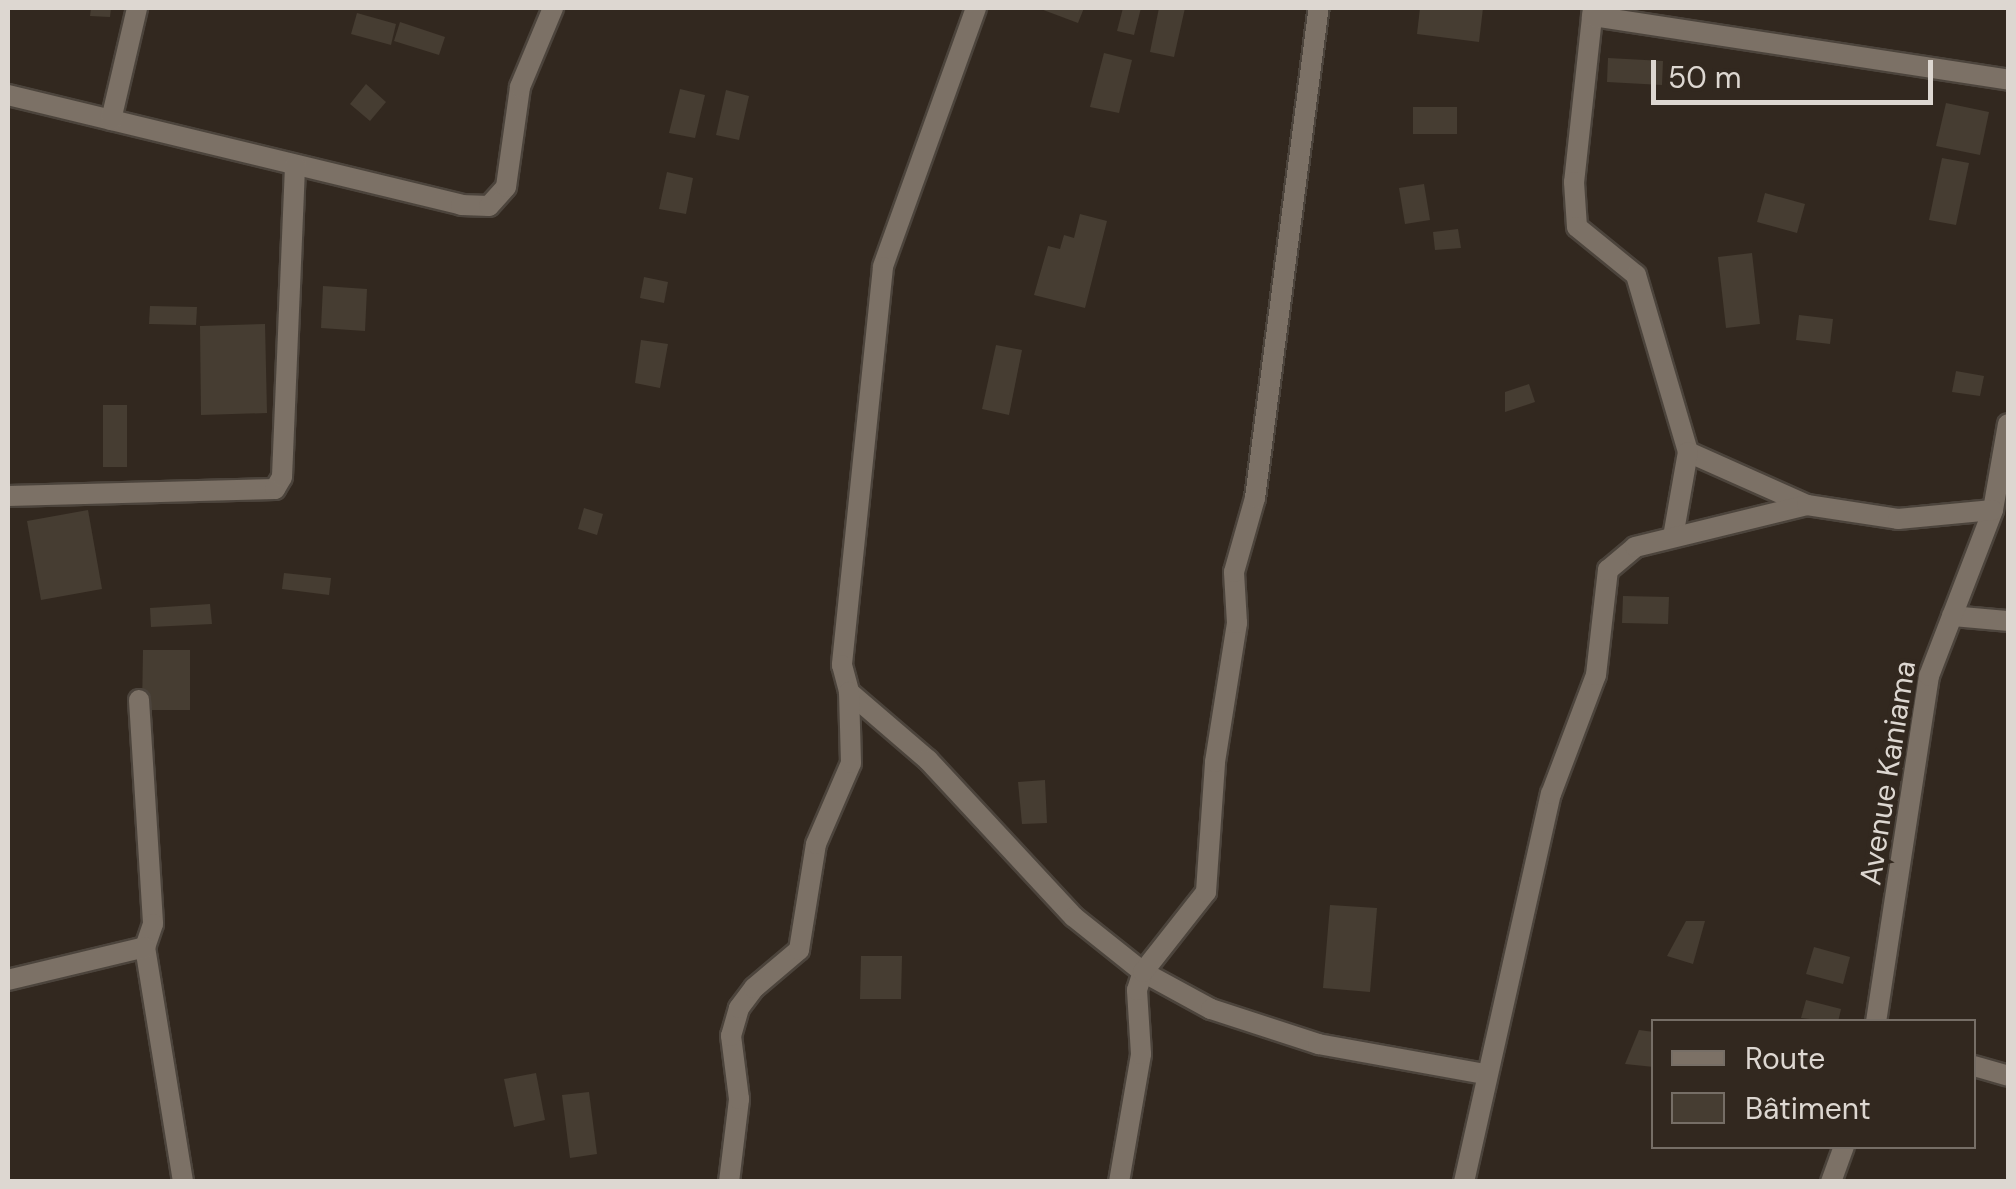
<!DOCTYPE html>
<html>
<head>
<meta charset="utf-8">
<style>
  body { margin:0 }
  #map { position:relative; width:2016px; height:1189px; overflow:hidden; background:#32281f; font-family:"DM Sans",sans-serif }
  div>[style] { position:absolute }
  .building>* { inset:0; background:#463d32 }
  .roads { filter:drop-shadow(2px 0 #4c443c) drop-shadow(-2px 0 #4c443c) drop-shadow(0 2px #4c443c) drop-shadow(0 -2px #4c443c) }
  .minor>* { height:20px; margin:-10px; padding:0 10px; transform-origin:10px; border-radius:10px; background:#7c7166 }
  span { translate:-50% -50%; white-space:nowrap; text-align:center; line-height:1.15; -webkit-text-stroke:9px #32281f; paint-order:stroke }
  .street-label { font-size:30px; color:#ddd7d1 }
  .frame { position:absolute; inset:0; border:10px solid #ddd7d1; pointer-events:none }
  .legend { position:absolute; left:1651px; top:1019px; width:325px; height:130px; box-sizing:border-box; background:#32281f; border:2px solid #766e66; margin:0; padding:12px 18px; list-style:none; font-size:30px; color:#ddd7d1 }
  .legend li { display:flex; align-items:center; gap:20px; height:50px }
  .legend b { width:50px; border:2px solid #766e66 }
  .scale { position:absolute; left:1651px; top:60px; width:282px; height:45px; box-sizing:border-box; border:5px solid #ddd7d1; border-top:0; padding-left:12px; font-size:30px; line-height:35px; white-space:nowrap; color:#ddd7d1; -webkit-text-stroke:8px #32281f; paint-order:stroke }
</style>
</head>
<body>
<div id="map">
  <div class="building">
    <div style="clip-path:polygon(91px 8px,111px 8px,110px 17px,90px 16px)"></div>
    <div style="clip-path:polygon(1038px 8px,1084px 8px,1078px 23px)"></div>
    <div style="clip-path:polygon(1123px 8px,1141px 8px,1134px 35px,1117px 31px)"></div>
    <div style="clip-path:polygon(1159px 8px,1185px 8px,1174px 57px,1150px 52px)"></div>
    <div style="clip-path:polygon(1420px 8px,1483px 8px,1479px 42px,1417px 34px)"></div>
    <div style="clip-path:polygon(357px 13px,396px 24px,391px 45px,351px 34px)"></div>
    <div style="clip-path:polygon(400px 22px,445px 37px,439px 55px,394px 41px)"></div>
    <div style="clip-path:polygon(1104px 53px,1132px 60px,1119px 113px,1090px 107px)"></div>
    <div style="clip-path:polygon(1608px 58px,1663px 61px,1662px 85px,1607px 82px)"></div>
    <div style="clip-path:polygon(366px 84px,386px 102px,370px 121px,350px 104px)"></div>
    <div style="clip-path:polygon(680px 89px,705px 95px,695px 138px,669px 133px)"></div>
    <div style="clip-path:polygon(726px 90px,749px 96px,739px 140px,716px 135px)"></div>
    <div style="clip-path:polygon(1946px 103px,1989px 112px,1980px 155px,1936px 146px)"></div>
    <div style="clip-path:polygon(1413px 107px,1457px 107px,1457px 134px,1413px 134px)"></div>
    <div style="clip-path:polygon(1942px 158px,1969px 163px,1956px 225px,1929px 220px)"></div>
    <div style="clip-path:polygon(667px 172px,693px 178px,686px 214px,659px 209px)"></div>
    <div style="clip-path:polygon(1424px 184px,1430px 220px,1405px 224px,1399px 188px)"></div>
    <div style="clip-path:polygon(1765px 193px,1805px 204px,1797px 233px,1757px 222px)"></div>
    <div style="clip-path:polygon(1080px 214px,1107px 221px,1085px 308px,1034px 295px,1048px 246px,1060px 249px,1064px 235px,1074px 238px)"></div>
    <div style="clip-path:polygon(1458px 229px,1461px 248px,1435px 250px,1433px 232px)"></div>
    <div style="clip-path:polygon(1752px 253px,1760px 324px,1726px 328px,1718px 257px)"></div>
    <div style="clip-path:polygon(644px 277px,668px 282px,664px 303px,640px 298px)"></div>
    <div style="clip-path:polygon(323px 286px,367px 289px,365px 331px,321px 328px)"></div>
    <div style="clip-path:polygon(150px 306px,197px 307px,196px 325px,149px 324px)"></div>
    <div style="clip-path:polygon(1799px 315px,1833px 319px,1830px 344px,1796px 340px)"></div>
    <div style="clip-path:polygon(265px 324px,267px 413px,201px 415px,200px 326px)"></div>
    <div style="clip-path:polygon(641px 340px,668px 344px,660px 388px,635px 383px)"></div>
    <div style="clip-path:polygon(996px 345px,1022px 350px,1009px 415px,982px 409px)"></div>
    <div style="clip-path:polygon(1956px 371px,1984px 376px,1980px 396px,1952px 392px)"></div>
    <div style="clip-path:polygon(1529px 384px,1535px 402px,1505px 412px,1505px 392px)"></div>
    <div style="clip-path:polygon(103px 405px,127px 405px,127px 467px,103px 467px)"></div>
    <div style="clip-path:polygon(584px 508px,603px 514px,597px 535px,578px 529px)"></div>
    <div style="clip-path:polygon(88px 510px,102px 589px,41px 600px,27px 521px)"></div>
    <div style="clip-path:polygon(284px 573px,331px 578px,329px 595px,282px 589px)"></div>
    <div style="clip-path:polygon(1623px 596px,1669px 597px,1668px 624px,1622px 623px)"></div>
    <div style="clip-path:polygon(210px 604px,212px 624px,151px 627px,150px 608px)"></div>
    <div style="clip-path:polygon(143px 650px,190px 650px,190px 710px,142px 710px)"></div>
    <div style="clip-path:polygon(1045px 780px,1047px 823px,1022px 824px,1018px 782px)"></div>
    <div style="clip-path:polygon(1330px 905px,1377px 908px,1370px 992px,1323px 988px)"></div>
    <div style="clip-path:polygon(1686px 921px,1705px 921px,1693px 964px,1667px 956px)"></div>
    <div style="clip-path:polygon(1814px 947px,1850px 957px,1843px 984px,1806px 974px)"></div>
    <div style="clip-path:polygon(861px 956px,902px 956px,901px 999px,860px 999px)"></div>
    <div style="clip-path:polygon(1806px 1000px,1841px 1009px,1838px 1022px,1801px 1018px)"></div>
    <div style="clip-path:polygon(1639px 1030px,1654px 1032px,1654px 1067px,1625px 1064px)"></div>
    <div style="clip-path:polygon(536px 1073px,545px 1120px,514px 1127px,504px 1079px)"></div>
    <div style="clip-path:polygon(589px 1092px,597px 1154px,570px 1158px,562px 1095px)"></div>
  </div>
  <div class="roads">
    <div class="minor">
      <div style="left:976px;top:8px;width:275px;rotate:109.8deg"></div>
      <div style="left:883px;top:267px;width:400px;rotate:95.9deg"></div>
      <div style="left:842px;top:665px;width:28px;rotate:75deg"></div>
      <div style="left:849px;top:692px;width:104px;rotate:40.7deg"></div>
      <div style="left:928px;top:760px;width:214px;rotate:47.1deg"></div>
      <div style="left:1074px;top:917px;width:88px;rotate:38.6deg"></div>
      <div style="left:1143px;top:972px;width:77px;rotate:28.6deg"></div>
      <div style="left:1211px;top:1009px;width:113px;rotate:18.1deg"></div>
      <div style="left:1318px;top:1044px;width:170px;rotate:10.2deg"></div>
      <div style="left:1593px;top:8px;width:175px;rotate:96.2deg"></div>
      <div style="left:1574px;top:182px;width:45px;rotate:86.2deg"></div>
      <div style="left:1577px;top:227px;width:76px;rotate:39.1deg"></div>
      <div style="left:1636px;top:275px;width:184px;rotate:73.6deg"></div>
      <div style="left:1688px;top:452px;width:130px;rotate:24deg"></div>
      <div style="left:1592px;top:16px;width:421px;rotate:8.7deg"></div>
      <div style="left:8px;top:95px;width:466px;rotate:13.6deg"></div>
      <div style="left:461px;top:205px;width:28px;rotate:2deg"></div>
      <div style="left:489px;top:206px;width:25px;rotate:-48deg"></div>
      <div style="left:506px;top:187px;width:101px;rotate:-82deg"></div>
      <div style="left:520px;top:87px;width:86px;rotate:-67.3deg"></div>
      <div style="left:111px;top:120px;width:115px;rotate:-76.9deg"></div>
      <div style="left:8px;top:496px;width:267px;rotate:-1.5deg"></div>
      <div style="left:275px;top:489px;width:14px;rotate:-60deg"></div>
      <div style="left:282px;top:477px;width:312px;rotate:-87.6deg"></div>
      <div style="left:1673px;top:537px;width:86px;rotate:-80deg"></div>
      <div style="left:1952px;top:616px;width:56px;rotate:5.1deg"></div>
      <div style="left:139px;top:700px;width:224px;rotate:86.4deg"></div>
      <div style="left:153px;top:924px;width:24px;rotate:109deg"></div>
      <div style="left:145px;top:947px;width:238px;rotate:80.8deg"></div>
      <div style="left:8px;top:980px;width:141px;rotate:-13.5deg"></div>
      <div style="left:1876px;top:1022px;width:350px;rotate:-81.3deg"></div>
      <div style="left:1929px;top:676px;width:178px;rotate:-68.9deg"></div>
      <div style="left:1993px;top:510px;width:87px;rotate:-80.1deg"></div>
      <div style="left:1974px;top:1066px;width:35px;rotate:16deg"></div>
      <div style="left:729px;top:1182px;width:84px;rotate:-83.1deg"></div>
      <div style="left:739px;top:1099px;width:64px;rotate:-97.2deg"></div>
      <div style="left:731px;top:1036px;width:29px;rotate:-74deg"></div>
      <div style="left:739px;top:1008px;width:25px;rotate:-53deg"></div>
      <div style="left:754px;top:988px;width:59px;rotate:-40.2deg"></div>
      <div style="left:799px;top:950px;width:107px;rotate:-80.9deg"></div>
      <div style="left:816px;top:844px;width:88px;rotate:-66.6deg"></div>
      <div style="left:851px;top:763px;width:71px;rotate:-91.6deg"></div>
      <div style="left:1119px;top:1182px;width:130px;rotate:-80.2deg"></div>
      <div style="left:1141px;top:1054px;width:64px;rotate:-93.6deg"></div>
      <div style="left:1137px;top:990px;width:19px;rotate:-72deg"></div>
      <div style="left:1143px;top:972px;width:102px;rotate:-51.8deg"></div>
      <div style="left:1206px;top:892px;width:130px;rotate:-86deg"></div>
      <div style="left:1215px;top:762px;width:141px;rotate:-81deg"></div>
      <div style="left:1237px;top:623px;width:51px;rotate:-93.4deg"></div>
      <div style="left:1234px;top:572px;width:77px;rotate:-74.2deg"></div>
      <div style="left:1255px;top:498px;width:494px;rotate:-82.6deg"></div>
      <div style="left:1464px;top:1182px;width:398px;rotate:-77.4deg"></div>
      <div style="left:1551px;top:794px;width:127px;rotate:-69.3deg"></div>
      <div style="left:1596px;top:675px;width:106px;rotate:-83.5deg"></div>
      <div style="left:1608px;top:570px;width:35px;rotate:-40deg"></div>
      <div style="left:1635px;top:547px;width:177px;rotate:-13.7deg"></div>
      <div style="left:1807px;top:505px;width:92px;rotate:8.7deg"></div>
      <div style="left:1898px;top:519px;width:95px;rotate:-5.4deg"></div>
      <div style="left:1831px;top:1182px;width:38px;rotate:-70deg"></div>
    </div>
  </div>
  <div class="street-label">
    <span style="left:1888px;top:773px;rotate:-81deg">Avenue Kaniama</span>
  </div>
  <div class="frame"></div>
  <ul class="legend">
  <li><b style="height:12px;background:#7c7166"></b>Route</li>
  <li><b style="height:28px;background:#463d32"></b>Bâtiment</li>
  </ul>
  <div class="scale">50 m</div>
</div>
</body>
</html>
